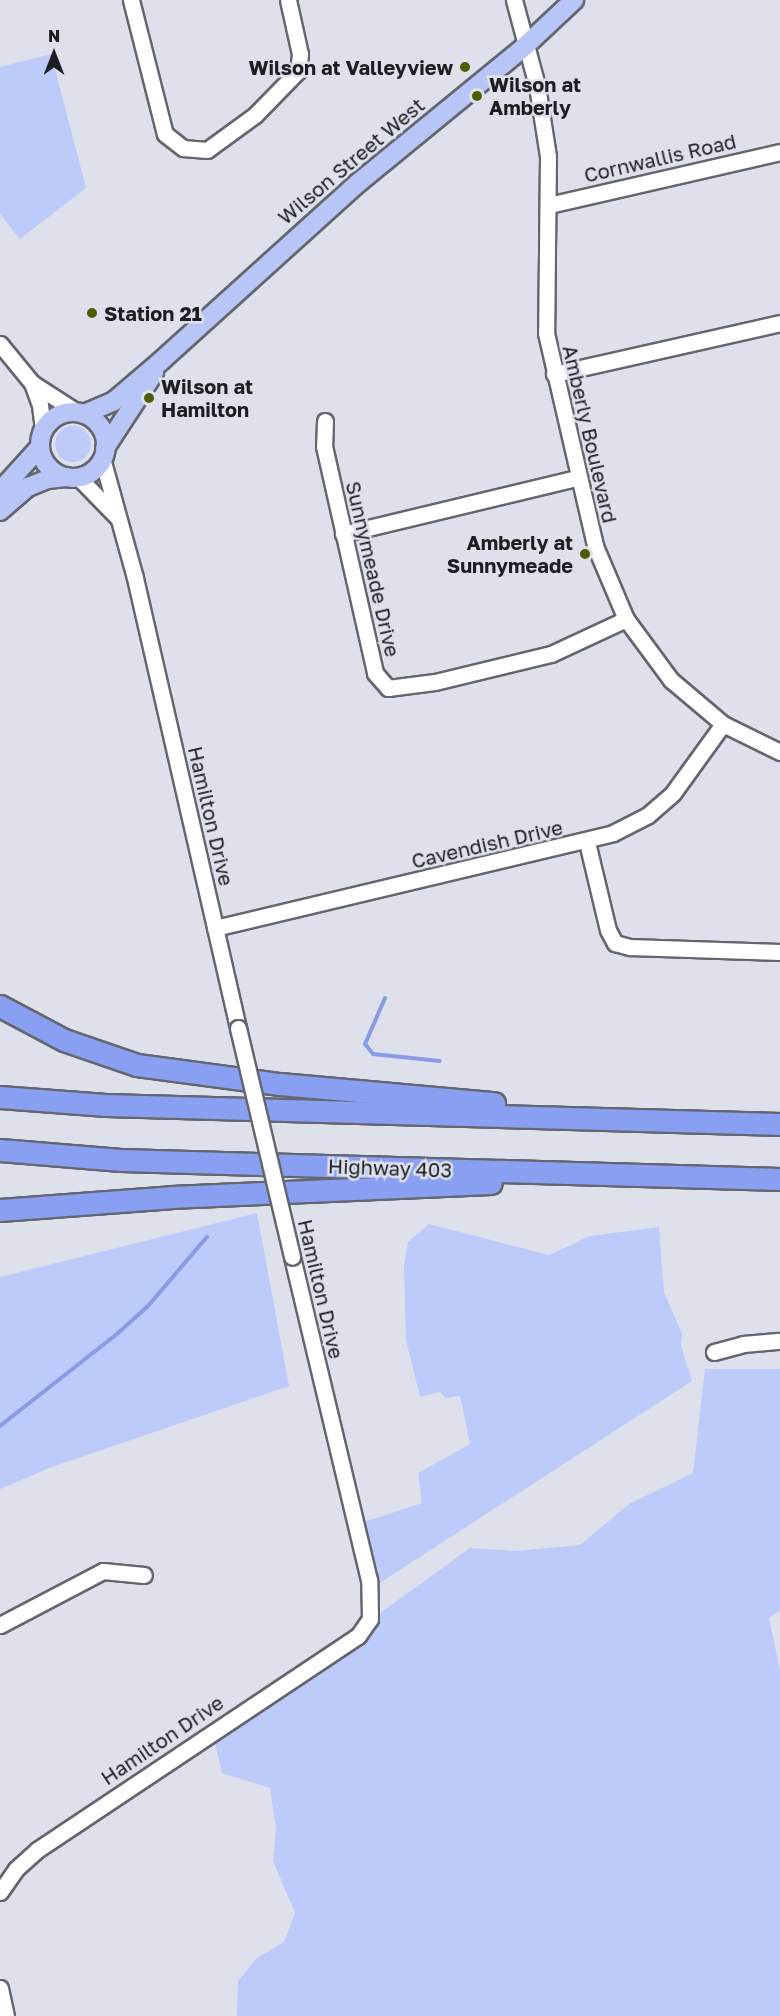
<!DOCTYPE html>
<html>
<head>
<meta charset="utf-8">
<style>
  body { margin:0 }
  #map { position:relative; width:780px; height:2016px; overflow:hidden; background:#dee1eb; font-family:"Golos Text",sans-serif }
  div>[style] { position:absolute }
  .green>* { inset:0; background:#bccbf9 }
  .round { border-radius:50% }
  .stream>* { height:4px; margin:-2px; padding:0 2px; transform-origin:2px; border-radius:2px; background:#879ce5 }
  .roads { filter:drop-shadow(2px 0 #64666f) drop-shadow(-2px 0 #64666f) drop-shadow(0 2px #64666f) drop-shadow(0 -2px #64666f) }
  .minor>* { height:15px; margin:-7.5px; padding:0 7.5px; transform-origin:7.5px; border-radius:7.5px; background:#fff }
  .major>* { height:18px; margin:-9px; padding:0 9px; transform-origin:9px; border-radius:9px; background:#b8c5f7 }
  .major>.ring { margin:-9px; padding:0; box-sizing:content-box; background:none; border:18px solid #b8c5f7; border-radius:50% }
  .highway>* { height:21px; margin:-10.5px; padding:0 10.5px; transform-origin:10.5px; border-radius:10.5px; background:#889ff2 }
  .bridges { filter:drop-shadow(2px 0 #64666f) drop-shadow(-2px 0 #64666f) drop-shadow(0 2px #64666f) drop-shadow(0 -2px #64666f) }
  .minor-bridge>* { height:15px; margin:-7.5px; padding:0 7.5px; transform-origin:7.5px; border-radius:7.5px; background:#fff }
  .dots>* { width:16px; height:16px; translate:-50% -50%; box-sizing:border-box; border:3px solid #dee1eb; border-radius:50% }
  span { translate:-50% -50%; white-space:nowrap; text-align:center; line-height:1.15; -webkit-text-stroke:5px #dee1eb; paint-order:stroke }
  .poi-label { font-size:20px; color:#1c1e21; font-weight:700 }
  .right { translate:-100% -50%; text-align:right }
  .left { translate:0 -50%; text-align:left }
  .street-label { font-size:20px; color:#1c1e21 }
  .north { position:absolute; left:24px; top:24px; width:60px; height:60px; -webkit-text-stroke:4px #dee1eb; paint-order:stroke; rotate:0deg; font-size:16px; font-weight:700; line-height:24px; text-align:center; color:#1c1e21 }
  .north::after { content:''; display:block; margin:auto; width:21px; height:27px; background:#1c1e21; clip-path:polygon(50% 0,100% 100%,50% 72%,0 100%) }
</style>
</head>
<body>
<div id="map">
  <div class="green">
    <div style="clip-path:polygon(51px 54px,86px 188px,20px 239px,0 214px,0 67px)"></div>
    <div class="round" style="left:55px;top:426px;width:36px;height:36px"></div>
    <div style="clip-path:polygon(257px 1213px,289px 1386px,52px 1467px,0 1489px,0 1277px)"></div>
    <div style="clip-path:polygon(429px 1224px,549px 1255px,590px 1236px,659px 1227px,664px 1292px,682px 1334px,681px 1345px,692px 1381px,378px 1584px,364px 1522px,422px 1503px,418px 1473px,470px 1444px,460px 1396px,446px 1398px,440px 1392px,420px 1397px,406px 1341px,404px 1265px,408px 1242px)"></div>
    <div style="clip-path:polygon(705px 1369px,780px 1369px,780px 1610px,769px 1618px,780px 1670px,780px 2016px,237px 2016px,238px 1981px,257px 1958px,284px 1942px,295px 1913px,273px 1861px,276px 1829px,270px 1788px,222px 1773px,213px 1734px,470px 1548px,516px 1551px,580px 1545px,629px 1504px,693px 1473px)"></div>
  </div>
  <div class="stream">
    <div style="left:385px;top:998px;width:50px;rotate:113.5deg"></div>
    <div style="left:365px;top:1044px;width:13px;rotate:51deg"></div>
    <div style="left:373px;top:1054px;width:67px;rotate:6deg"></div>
    <div style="left:0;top:1426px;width:150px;rotate:-38.2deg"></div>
    <div style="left:118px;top:1333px;width:40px;rotate:-42deg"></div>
    <div style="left:148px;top:1306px;width:91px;rotate:-49.5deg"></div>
  </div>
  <div class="roads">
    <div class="minor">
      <div style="left:131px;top:0;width:138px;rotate:75.8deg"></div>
      <div style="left:165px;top:134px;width:23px;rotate:38deg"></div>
      <div style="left:183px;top:148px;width:24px;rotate:5deg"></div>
      <div style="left:207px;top:150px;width:59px;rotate:-36.1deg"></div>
      <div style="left:255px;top:115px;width:62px;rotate:-45.7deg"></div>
      <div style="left:298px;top:71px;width:17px;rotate:-83deg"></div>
      <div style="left:300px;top:54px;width:55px;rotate:-102.5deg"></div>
      <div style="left:514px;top:0;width:89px;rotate:75deg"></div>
      <div style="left:537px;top:86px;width:71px;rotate:81.1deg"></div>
      <div style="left:548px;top:156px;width:177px;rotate:90.6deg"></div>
      <div style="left:546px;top:333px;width:219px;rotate:77deg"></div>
      <div style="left:595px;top:546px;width:79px;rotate:67deg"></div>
      <div style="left:626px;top:619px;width:76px;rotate:53.6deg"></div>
      <div style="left:671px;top:680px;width:68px;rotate:40.2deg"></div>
      <div style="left:723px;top:724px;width:64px;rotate:26.2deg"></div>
      <div style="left:549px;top:205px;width:237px;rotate:-12.9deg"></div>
      <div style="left:0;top:344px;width:50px;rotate:50.6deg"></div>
      <div style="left:32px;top:383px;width:54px;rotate:32.8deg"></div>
      <div style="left:554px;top:374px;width:232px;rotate:-12.7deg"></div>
      <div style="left:32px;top:383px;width:23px;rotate:70deg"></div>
      <div style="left:40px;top:405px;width:26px;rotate:83deg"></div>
      <div style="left:325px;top:421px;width:25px;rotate:92deg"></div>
      <div style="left:324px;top:446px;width:233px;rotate:77.3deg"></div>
      <div style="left:375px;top:673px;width:20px;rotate:49deg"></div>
      <div style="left:388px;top:688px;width:47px;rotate:-7.3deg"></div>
      <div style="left:435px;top:682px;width:119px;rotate:-13.6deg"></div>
      <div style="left:551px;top:654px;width:83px;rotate:-25deg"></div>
      <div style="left:102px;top:458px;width:124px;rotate:74.6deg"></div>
      <div style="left:135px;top:578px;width:462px;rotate:77.1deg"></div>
      <div style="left:78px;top:477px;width:57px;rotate:45.7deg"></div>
      <div style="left:343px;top:534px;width:241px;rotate:-13.5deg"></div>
      <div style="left:587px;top:842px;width:90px;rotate:76.6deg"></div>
      <div style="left:608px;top:930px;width:15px;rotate:62deg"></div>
      <div style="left:615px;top:943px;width:16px;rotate:15deg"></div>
      <div style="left:630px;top:947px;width:150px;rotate:1.9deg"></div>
      <div style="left:215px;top:928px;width:409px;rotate:-13.4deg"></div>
      <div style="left:613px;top:833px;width:39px;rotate:-27deg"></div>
      <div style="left:648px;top:815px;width:33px;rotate:-41deg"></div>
      <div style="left:673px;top:793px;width:85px;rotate:-54.1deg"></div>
      <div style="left:714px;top:1352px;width:30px;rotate:-15deg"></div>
      <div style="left:743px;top:1344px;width:37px;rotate:-5deg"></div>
      <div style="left:0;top:1625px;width:116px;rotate:-27.7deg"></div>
      <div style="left:103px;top:1571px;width:41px;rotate:5.6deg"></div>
      <div style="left:0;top:1892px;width:28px;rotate:-55deg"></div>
      <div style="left:16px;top:1869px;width:28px;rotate:-42deg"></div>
      <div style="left:37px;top:1850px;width:386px;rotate:-33.7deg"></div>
      <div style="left:358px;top:1636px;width:21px;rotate:-55deg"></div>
      <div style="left:370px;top:1619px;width:39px;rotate:-91deg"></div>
      <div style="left:369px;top:1580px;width:332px;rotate:-103.4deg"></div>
      <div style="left:0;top:1988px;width:29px;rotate:78deg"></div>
    </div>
    <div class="major">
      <div class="ring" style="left:40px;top:412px;width:48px;height:48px"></div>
      <div style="left:84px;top:414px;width:33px;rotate:-23deg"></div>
      <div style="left:114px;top:401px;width:62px;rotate:-40.4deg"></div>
      <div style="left:161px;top:361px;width:266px;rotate:-42.1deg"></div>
      <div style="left:358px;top:183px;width:215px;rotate:-39.3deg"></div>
      <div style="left:524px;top:47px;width:69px;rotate:-43.2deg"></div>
      <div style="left:105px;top:448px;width:90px;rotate:-56.8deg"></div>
      <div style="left:0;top:491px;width:59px;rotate:-47.7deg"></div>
      <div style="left:0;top:511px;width:37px;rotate:-41deg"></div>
      <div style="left:28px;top:487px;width:22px;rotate:-22deg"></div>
      <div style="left:48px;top:479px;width:18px;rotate:-6deg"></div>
    </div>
    <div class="highway">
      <div style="left:0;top:1006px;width:72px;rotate:28deg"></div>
      <div style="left:64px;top:1040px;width:77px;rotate:18.9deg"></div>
      <div style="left:137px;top:1065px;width:144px;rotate:7.6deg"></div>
      <div style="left:280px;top:1084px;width:215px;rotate:5.1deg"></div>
      <div style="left:0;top:1097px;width:106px;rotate:4.3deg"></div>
      <div style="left:106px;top:1105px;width:674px;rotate:1.61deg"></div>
      <div style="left:0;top:1150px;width:121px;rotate:4.7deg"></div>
      <div style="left:121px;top:1160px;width:659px;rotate:1.65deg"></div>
      <div style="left:0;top:1210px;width:171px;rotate:-4.3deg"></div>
      <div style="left:171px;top:1197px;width:320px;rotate:-2.5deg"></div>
    </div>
  </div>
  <div class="bridges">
    <div class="minor-bridge">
      <div style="left:238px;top:1028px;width:235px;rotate:76.7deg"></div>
    </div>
  </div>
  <div class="dots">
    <div style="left:465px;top:67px;background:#4d5e02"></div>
    <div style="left:477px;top:96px;background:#4d5e02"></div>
    <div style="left:92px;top:313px;background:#4d5e02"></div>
    <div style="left:149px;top:398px;background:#4d5e02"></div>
    <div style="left:585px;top:554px;background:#4d5e02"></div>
  </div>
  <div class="poi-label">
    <span class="right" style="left:453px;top:67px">Wilson at Valleyview</span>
    <span class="left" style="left:489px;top:96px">Wilson at<br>Amberly</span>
    <span class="left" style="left:104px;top:313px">Station 21</span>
    <span class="left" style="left:161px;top:398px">Wilson at<br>Hamilton</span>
    <span class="right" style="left:573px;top:554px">Amberly at<br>Sunnymeade</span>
  </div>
  <div class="street-label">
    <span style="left:660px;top:158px;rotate:-13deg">Cornwallis Road</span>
    <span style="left:351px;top:161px;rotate:-40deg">Wilson Street West</span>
    <span style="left:590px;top:434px;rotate:77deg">Amberly Boulevard</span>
    <span style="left:373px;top:569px;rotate:77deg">Sunnymeade Drive</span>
    <span style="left:211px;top:816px;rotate:77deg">Hamilton Drive</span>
    <span style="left:487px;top:844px;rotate:-13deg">Cavendish Drive</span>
    <span style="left:390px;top:1168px;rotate:2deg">Highway 403</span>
    <span style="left:321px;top:1289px;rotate:77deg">Hamilton Drive</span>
    <span style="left:162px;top:1740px;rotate:-34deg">Hamilton Drive</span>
  </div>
  <div class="north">N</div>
</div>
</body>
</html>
